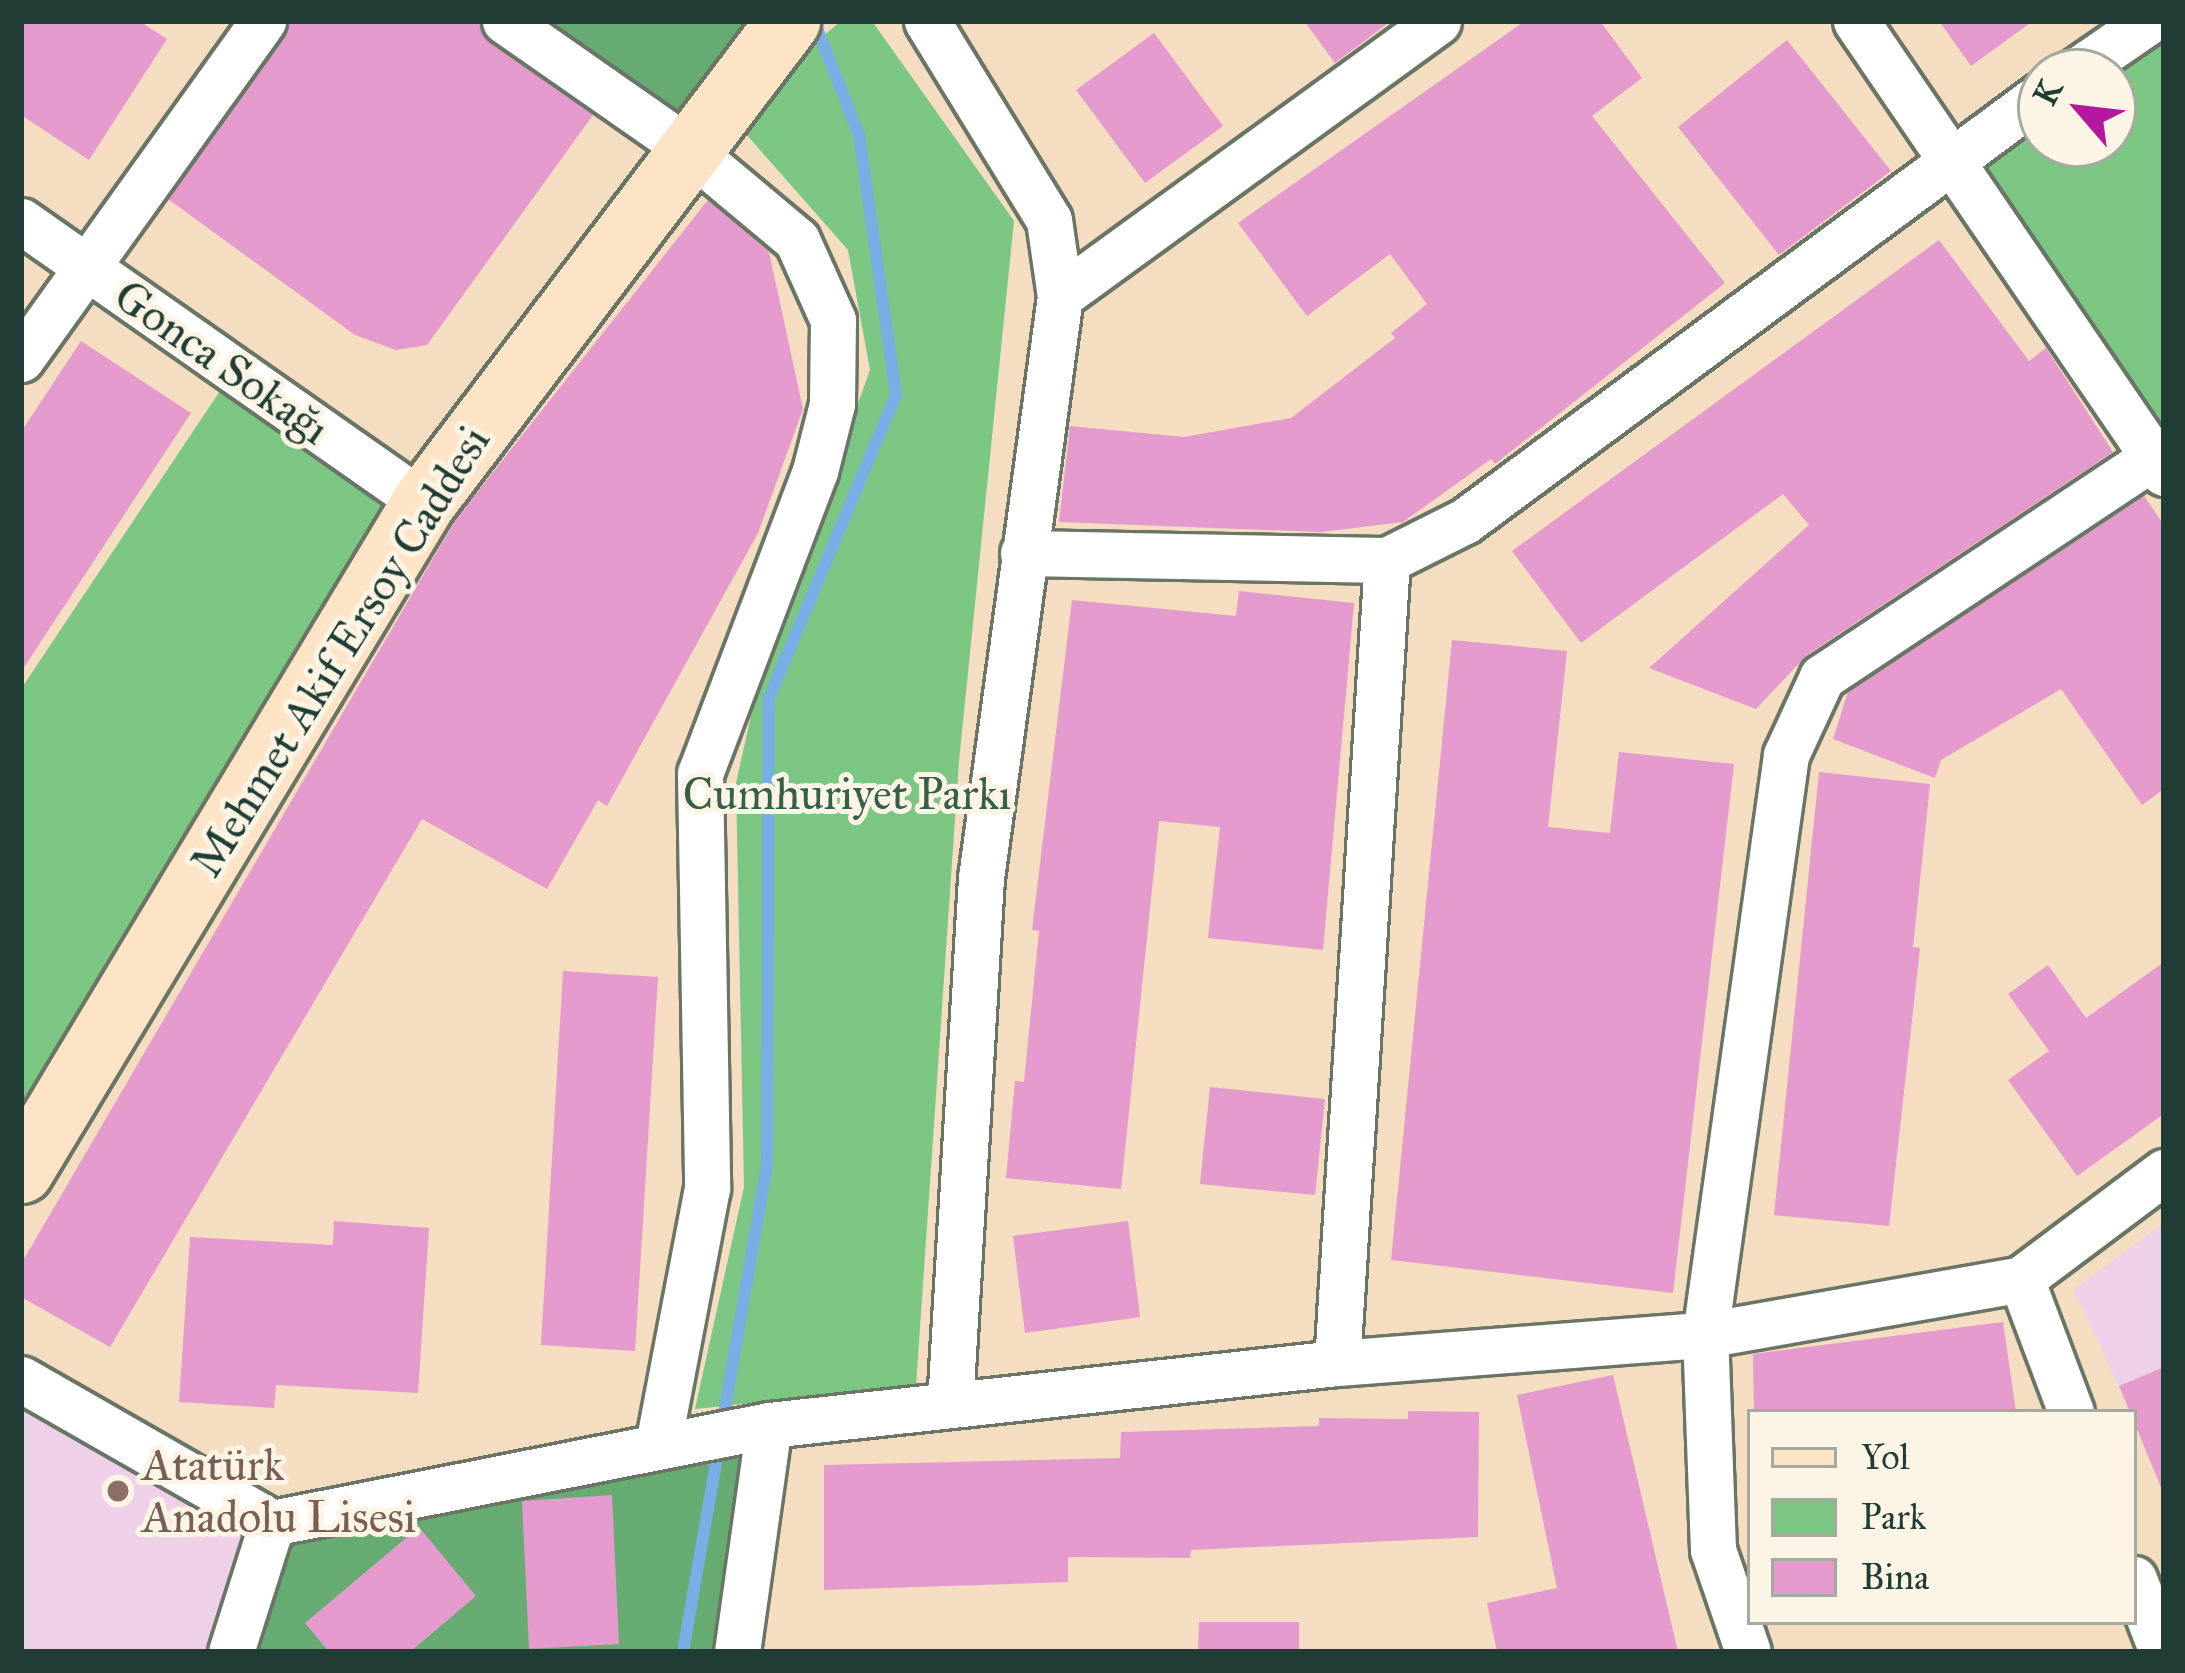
<!DOCTYPE html>
<html>
<head>
<meta charset="utf-8">
<style>
  body { margin:0 }
  #map { position:relative; width:2185px; height:1673px; overflow:hidden; background:#f4ddc1; font-family:"IM FELL Great Primer",serif }
  div>[style] { position:absolute }
  .built>* { inset:0; background:#eed0e8 }
  .green>* { inset:0; background:#7cc684 }
  .forest>* { inset:0; background:#65ab72 }
  .stream>* { height:12px; margin:-6px; padding:0 6px; transform-origin:6px; border-radius:6px; background:#77aee6 }
  .building>* { inset:0; background:#e49acc }
  .roads { filter:drop-shadow(3px 0 #6a7565) drop-shadow(-3px 0 #6a7565) drop-shadow(0 3px #6a7565) drop-shadow(0 -3px #6a7565) }
  .minor>* { height:45px; margin:-22.5px; padding:0 22.5px; transform-origin:22.5px; border-radius:22.5px; background:#fff }
  .secondary>* { height:63px; margin:-31.5px; padding:0 31.5px; transform-origin:31.5px; border-radius:31.5px; background:#fee4c6 }
  .dots>* { width:33px; height:33px; translate:-50% -50%; box-sizing:border-box; border:6px solid #fcf5e5; border-radius:50% }
  span { translate:-50% -50%; white-space:nowrap; text-align:center; line-height:1.15; -webkit-text-stroke:10px #fcf5e5; paint-order:stroke }
  .street-label { font-size:45px; color:#1f3d34 }
  .park-label { font-size:45px; color:#365f48 }
  .education-label { font-size:45px; color:#785e54 }
  .left { translate:0 -50%; text-align:left }
  .frame { position:absolute; inset:0; border:24px solid #1f3d34; pointer-events:none }
  .legend { position:absolute; left:1747px; top:1409px; width:390px; height:216px; box-sizing:border-box; background:#fcf5e5; border:3px solid #a4ab9e; margin:0; padding:15px 21px; list-style:none; font-size:36px; color:#1f3d34 }
  .legend li { display:flex; align-items:center; gap:24px; height:60px }
  .legend b { width:60px; border:3px solid #a4ab9e }
  .north { position:absolute; left:2017px; top:48px; width:120px; height:120px; box-sizing:border-box; background:#fcf5e5; border:3px solid #a4ab9e; border-radius:50%; rotate:298deg; font-size:33px; font-weight:700; line-height:48px; text-align:center; color:#1f3d34 }
  .north::after { content:''; display:block; margin:auto; width:42px; height:54px; background:#b5179e; clip-path:polygon(50% 0,100% 100%,50% 72%,0 100%) }
</style>
</head>
<body>
<div id="map">
  <div class="built">
    <div style="clip-path:polygon(2164px 1223px,2164px 1367px,2119px 1386px,2073px 1290px)"></div>
    <div style="clip-path:polygon(21px 1379px,272px 1523px,231px 1652px,21px 1652px)"></div>
  </div>
  <div class="green">
    <div style="clip-path:polygon(841px 21px,872px 21px,1014px 221px,959px 761px,916px 1386px,695px 1409px,744px 1187px,736px 783px,759px 680px,870px 370px,848px 250px,739px 126px,790px 64px)"></div>
    <div style="clip-path:polygon(2164px 21px,2164px 450px,1953px 155px,2041px 95px,2041px 144px,2113px 144px,2113px 72px)"></div>
    <div style="clip-path:polygon(234px 370px,423px 503px,21px 1171px,21px 689px)"></div>
  </div>
  <div class="forest">
    <div style="clip-path:polygon(505px 21px,788px 21px,687px 148px)"></div>
    <div style="clip-path:polygon(769px 1425px,737px 1652px,231px 1652px,272px 1523px)"></div>
  </div>
  <div class="stream">
    <div style="left:722px;top:1425px;width:265px;rotate:-80.2deg"></div>
    <div style="left:767px;top:1164px;width:466px;rotate:-89.8deg"></div>
    <div style="left:769px;top:698px;width:329px;rotate:-67.3deg"></div>
    <div style="left:896px;top:395px;width:263px;rotate:-98.1deg"></div>
    <div style="left:859px;top:135px;width:123px;rotate:-111.5deg"></div>
    <div style="left:683px;top:1652px;width:210px;rotate:-80.1deg"></div>
  </div>
  <div class="building">
    <div style="clip-path:polygon(21px 21px,139px 21px,167px 39px,89px 160px,21px 115px)"></div>
    <div style="clip-path:polygon(290px 21px,478px 21px,490px 43px,593px 115px,427px 345px,396px 350px,355px 335px,168px 199px)"></div>
    <div style="clip-path:polygon(1304px 21px,1391px 21px,1335px 63px)"></div>
    <div style="clip-path:polygon(1525px 21px,1600px 21px,1642px 78px,1592px 116px,1725px 283px,1495px 464px,1491px 459px,1403px 522px,1321px 532px,1059px 522px,1070px 426px,1184px 437px,1291px 418px,1395px 338px,1391px 333px,1427px 304px,1390px 254px,1307px 316px,1238px 223px)"></div>
    <div style="clip-path:polygon(1939px 21px,2033px 21px,1971px 66px)"></div>
    <div style="clip-path:polygon(1154px 33px,1223px 126px,1145px 183px,1076px 90px)"></div>
    <div style="clip-path:polygon(1787px 40px,1891px 171px,1779px 255px,1678px 127px)"></div>
    <div style="clip-path:polygon(708px 200px,769px 252px,803px 409px,758px 533px,607px 806px,598px 800px,547px 889px,422px 819px,110px 1347px,21px 1297px,21px 1264px,456px 519px)"></div>
    <div style="clip-path:polygon(1939px 240px,2029px 361px,2046px 348px,2113px 452px,1807px 655px,1756px 709px,1649px 668px,1809px 525px,1783px 494px,1581px 643px,1512px 551px)"></div>
    <div style="clip-path:polygon(81px 341px,191px 413px,21px 672px,21px 432px)"></div>
    <div style="clip-path:polygon(2144px 496px,2164px 525px,2164px 789px,2142px 805px,2061px 689px,1941px 760px,1935px 778px,1833px 739px,1848px 692px)"></div>
    <div style="clip-path:polygon(1239px 591px,1354px 603px,1323px 950px,1208px 938px,1220px 827px,1159px 821px,1121px 1189px,1006px 1178px,1015px 1081px,1024px 1082px,1039px 931px,1032px 930px,1072px 600px,1236px 616px)"></div>
    <div style="clip-path:polygon(1452px 640px,1567px 651px,1548px 827px,1610px 833px,1619px 752px,1734px 764px,1673px 1293px,1391px 1260px)"></div>
    <div style="clip-path:polygon(1819px 772px,1930px 784px,1913px 947px,1920px 948px,1889px 1226px,1774px 1215px)"></div>
    <div style="clip-path:polygon(2164px 962px,2164px 1114px,2077px 1176px,2008px 1080px,2049px 1051px,2008px 994px,2048px 965px,2086px 1018px)"></div>
    <div style="clip-path:polygon(563px 971px,658px 977px,635px 1351px,541px 1345px)"></div>
    <div style="clip-path:polygon(1210px 1087px,1325px 1099px,1315px 1195px,1200px 1184px)"></div>
    <div style="clip-path:polygon(334px 1221px,429px 1228px,418px 1393px,276px 1385px,274px 1408px,179px 1402px,190px 1237px,333px 1245px)"></div>
    <div style="clip-path:polygon(1128px 1221px,1140px 1317px,1025px 1333px,1013px 1236px)"></div>
    <div style="clip-path:polygon(2003px 1322px,2016px 1412px,1754px 1412px,1753px 1354px)"></div>
    <div style="clip-path:polygon(2164px 1367px,2164px 1492px,2163px 1492px,2119px 1386px)"></div>
    <div style="clip-path:polygon(1613px 1375px,1678px 1652px,1497px 1652px,1487px 1603px,1557px 1588px,1517px 1395px)"></div>
    <div style="clip-path:polygon(1408px 1411px,1479px 1412px,1478px 1537px,1191px 1550px,1190px 1558px,1068px 1557px,1068px 1582px,824px 1590px,824px 1465px,1120px 1458px,1121px 1432px,1319px 1426px,1319px 1418px,1408px 1419px)"></div>
    <div style="clip-path:polygon(612px 1495px,619px 1644px,529px 1649px,522px 1501px)"></div>
    <div style="clip-path:polygon(419px 1527px,476px 1596px,410px 1652px,329px 1652px,305px 1623px)"></div>
    <div style="clip-path:polygon(1199px 1622px,1299px 1622px,1299px 1652px,1198px 1652px)"></div>
  </div>
  <div class="roads">
    <div class="minor">
      <div style="left:505px;top:21px;width:222px;rotate:34.9deg"></div>
      <div style="left:687px;top:148px;width:143px;rotate:39.9deg"></div>
      <div style="left:797px;top:240px;width:88px;rotate:65.8deg"></div>
      <div style="left:833px;top:320px;width:84px;rotate:90.7deg"></div>
      <div style="left:832px;top:404px;width:69px;rotate:104.2deg"></div>
      <div style="left:815px;top:471px;width:323px;rotate:110.8deg"></div>
      <div style="left:700px;top:773px;width:415px;rotate:89deg"></div>
      <div style="left:707px;top:1188px;width:261px;rotate:100.8deg"></div>
      <div style="left:927px;top:21px;width:233px;rotate:58.5deg"></div>
      <div style="left:1049px;top:220px;width:77px;rotate:81.8deg"></div>
      <div style="left:1060px;top:296px;width:587px;rotate:97.73deg"></div>
      <div style="left:981px;top:878px;width:527px;rotate:93.37deg"></div>
      <div style="left:1856px;top:21px;width:547px;rotate:55.73deg"></div>
      <div style="left:2075px;top:72px;width:90px;rotate:-34.6deg"></div>
      <div style="left:21px;top:221px;width:491px;rotate:35deg"></div>
      <div style="left:1060px;top:296px;width:467px;rotate:-36deg"></div>
      <div style="left:21px;top:359px;width:416px;rotate:-54.4deg"></div>
      <div style="left:1023px;top:553px;width:364px;rotate:1.1deg"></div>
      <div style="left:1387px;top:560px;width:87px;rotate:-26.6deg"></div>
      <div style="left:1465px;top:521px;width:716px;rotate:-36.49deg"></div>
      <div style="left:2021px;top:1279px;width:142px;rotate:69.4deg"></div>
      <div style="left:1337px;top:1363px;width:805px;rotate:-86.44deg"></div>
      <div style="left:21px;top:1379px;width:289px;rotate:29.8deg"></div>
      <div style="left:272px;top:1523px;width:507px;rotate:-11.15deg"></div>
      <div style="left:769px;top:1425px;width:571px;rotate:-6.23deg"></div>
      <div style="left:1337px;top:1363px;width:369px;rotate:-4.4deg"></div>
      <div style="left:1705px;top:1335px;width:321px;rotate:-10deg"></div>
      <div style="left:2021px;top:1279px;width:179px;rotate:-36.8deg"></div>
      <div style="left:2134px;top:1579px;width:78px;rotate:69deg"></div>
      <div style="left:231px;top:1652px;width:135px;rotate:-72.4deg"></div>
      <div style="left:737px;top:1652px;width:229px;rotate:-82deg"></div>
      <div style="left:1748px;top:1652px;width:108px;rotate:-108.9deg"></div>
      <div style="left:1713px;top:1550px;width:215px;rotate:-92.1deg"></div>
      <div style="left:1705px;top:1335px;width:586px;rotate:-82.05deg"></div>
      <div style="left:1786px;top:755px;width:86px;rotate:-65.2deg"></div>
      <div style="left:1822px;top:677px;width:410px;rotate:-33.6deg"></div>
    </div>
    <div class="secondary">
      <div style="left:21px;top:1171px;width:780px;rotate:-58.96deg"></div>
      <div style="left:423px;top:503px;width:605px;rotate:-52.86deg"></div>
    </div>
  </div>
  <div class="dots">
    <div style="left:118px;top:1491px;background:#8d6e63"></div>
  </div>
  <div class="street-label">
    <span style="left:222px;top:362px;rotate:35deg">Gonca Sokağı</span>
    <span style="left:340px;top:651px;rotate:-58deg">Mehmet Akif Ersoy Caddesi</span>
  </div>
  <div class="park-label">
    <span style="left:847px;top:794px">Cumhuriyet Parkı</span>
  </div>
  <div class="education-label">
    <span class="left" style="left:142px;top:1491px">Atatürk<br>Anadolu Lisesi</span>
  </div>
  <div class="frame"></div>
  <ul class="legend">
  <li><b style="height:15px;background:#fee4c6"></b>Yol</li>
  <li><b style="height:33px;background:#7cc684"></b>Park</li>
  <li><b style="height:33px;background:#e49acc"></b>Bina</li>
  </ul>
  <div class="north">K</div>
</div>
</body>
</html>
